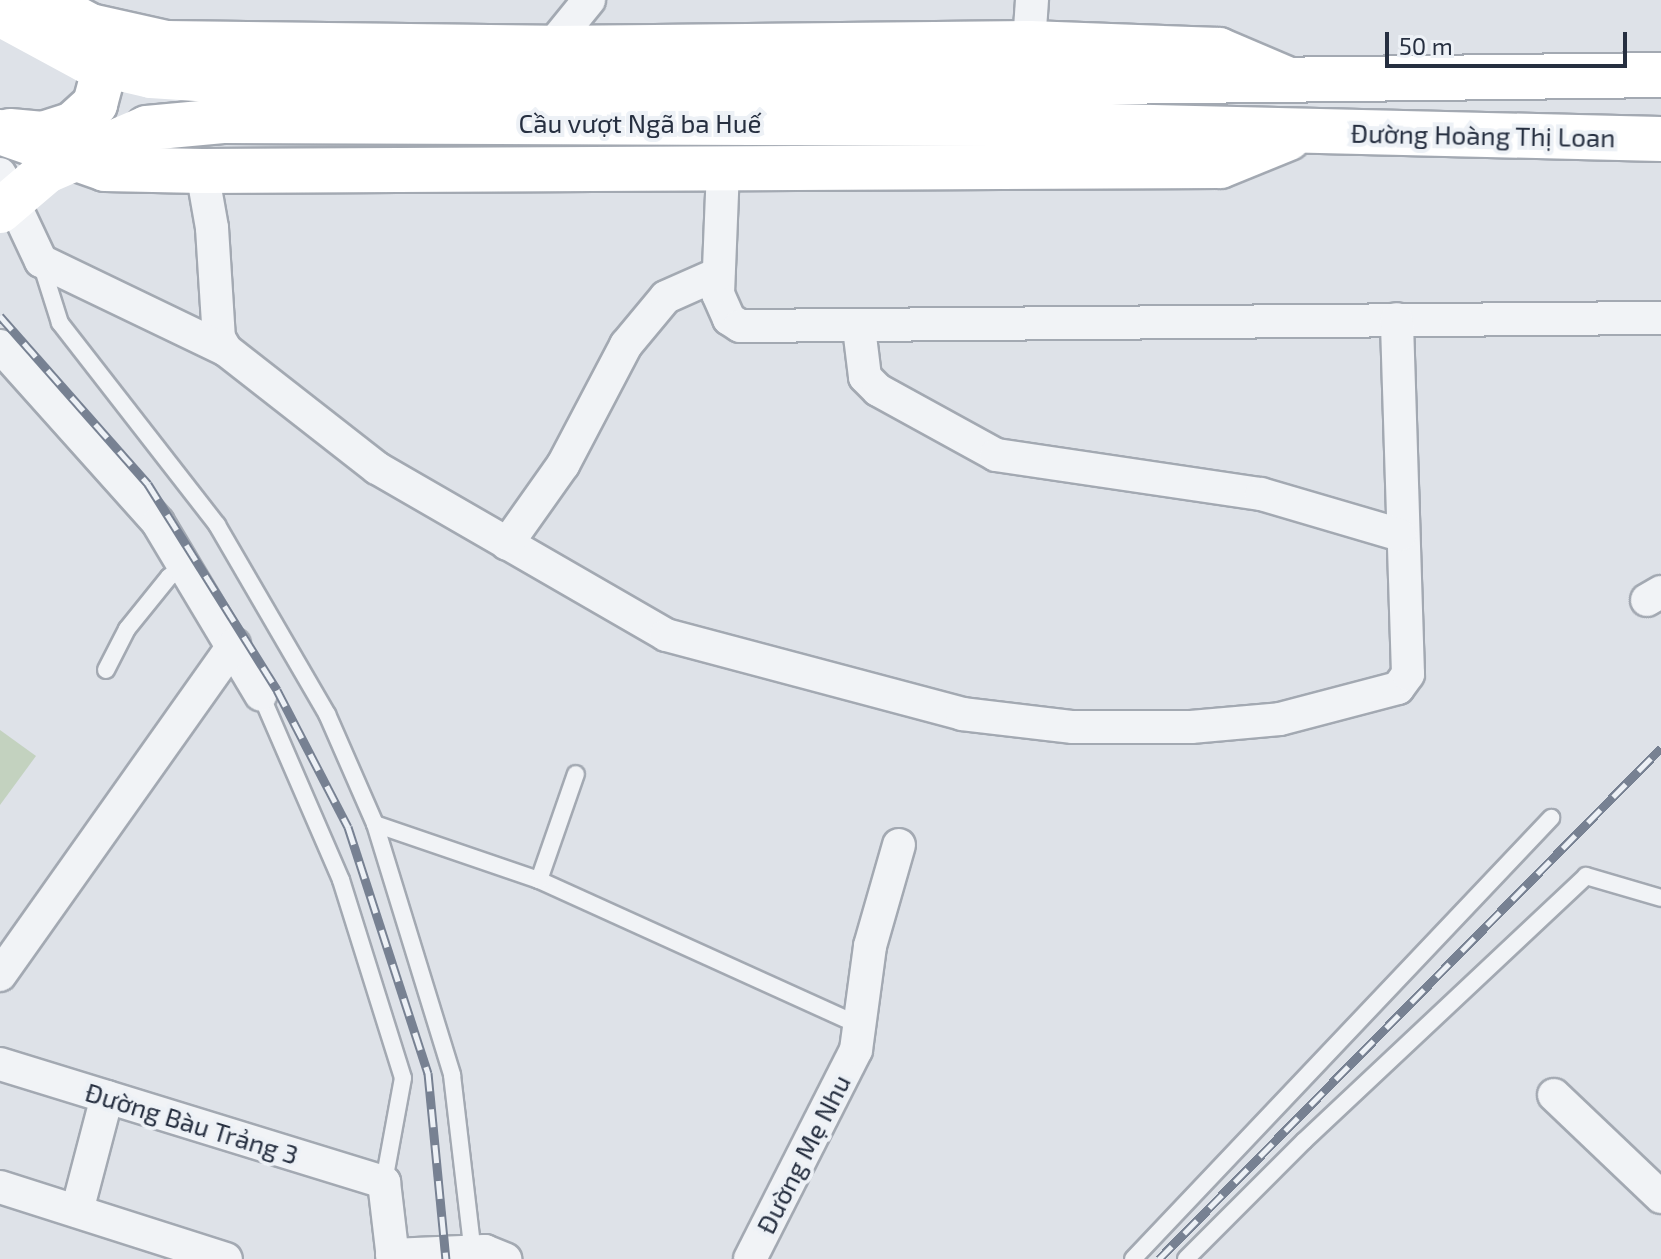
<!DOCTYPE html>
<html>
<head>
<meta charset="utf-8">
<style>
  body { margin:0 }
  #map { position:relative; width:1661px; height:1259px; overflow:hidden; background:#dee2e8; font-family:"Exo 2",sans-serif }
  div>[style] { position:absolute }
  .green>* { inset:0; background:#c3d2bf }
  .roads { filter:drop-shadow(2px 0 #a3a9b2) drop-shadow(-2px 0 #a3a9b2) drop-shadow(0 2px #a3a9b2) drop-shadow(0 -2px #a3a9b2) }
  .lane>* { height:16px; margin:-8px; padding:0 8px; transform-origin:8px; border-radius:8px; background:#f1f3f6 }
  .street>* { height:32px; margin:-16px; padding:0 16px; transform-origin:16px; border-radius:16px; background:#f1f3f6 }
  .secondary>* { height:44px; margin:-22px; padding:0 22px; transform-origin:22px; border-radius:22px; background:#fff }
  .rail>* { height:9px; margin-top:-4.5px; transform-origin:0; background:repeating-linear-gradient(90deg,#edf1f6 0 18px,#778192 0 36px); box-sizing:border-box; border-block:2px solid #778192 }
  .secondary-bridge>* { height:44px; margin:-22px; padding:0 22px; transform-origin:22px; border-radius:22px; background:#fff }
  span { translate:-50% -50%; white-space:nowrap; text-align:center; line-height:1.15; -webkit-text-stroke:8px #edf1f6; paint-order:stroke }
  .street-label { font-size:26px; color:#262f40 }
  .scale { position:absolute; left:1385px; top:32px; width:242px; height:36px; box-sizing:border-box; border:4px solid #262f40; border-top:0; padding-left:10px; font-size:24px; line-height:28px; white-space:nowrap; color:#262f40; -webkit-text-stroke:6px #edf1f6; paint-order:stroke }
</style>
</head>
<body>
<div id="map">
  <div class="green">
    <div style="clip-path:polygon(0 730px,36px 756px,0 805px)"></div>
  </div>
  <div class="roads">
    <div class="lane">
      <div style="left:41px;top:263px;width:63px;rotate:72.4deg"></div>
      <div style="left:60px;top:323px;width:256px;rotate:52.1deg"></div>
      <div style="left:217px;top:525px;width:219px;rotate:59.8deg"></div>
      <div style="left:327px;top:714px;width:120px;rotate:66.4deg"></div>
      <div style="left:375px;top:824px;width:263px;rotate:72.9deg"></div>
      <div style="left:452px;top:1075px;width:181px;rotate:83.3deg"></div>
      <div style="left:106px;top:670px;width:46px;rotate:-62.9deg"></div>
      <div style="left:127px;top:629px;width:67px;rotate:-51.1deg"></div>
      <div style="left:169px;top:577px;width:21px;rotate:-39deg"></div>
      <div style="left:261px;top:695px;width:202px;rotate:66.6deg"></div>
      <div style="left:341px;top:880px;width:207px;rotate:72.6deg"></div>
      <div style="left:403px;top:1078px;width:106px;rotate:100.4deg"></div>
      <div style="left:375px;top:824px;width:173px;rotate:18.9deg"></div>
      <div style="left:539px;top:880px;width:350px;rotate:24.4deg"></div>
      <div style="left:539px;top:880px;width:112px;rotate:-70.8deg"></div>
      <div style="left:1133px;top:1259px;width:608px;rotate:-46.53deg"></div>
      <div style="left:1186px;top:1259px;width:167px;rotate:-45deg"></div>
      <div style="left:1304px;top:1141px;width:387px;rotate:-43.2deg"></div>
      <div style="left:1586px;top:876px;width:78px;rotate:16.3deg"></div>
    </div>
    <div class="street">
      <div style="left:1029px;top:43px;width:43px;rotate:-86deg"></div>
      <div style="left:550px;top:48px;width:62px;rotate:-50.9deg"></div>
      <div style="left:723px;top:169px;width:125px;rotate:92.3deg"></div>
      <div style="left:718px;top:294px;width:27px;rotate:66deg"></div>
      <div style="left:729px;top:319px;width:13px;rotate:32deg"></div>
      <div style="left:740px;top:326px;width:921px;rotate:-0.5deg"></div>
      <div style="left:202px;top:171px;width:58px;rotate:80deg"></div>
      <div style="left:212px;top:228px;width:110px;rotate:86.4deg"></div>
      <div style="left:219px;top:338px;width:14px;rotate:60deg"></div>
      <div style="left:226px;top:350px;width:192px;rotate:38deg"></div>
      <div style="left:377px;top:468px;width:334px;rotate:30deg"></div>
      <div style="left:666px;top:635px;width:306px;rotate:14.9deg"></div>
      <div style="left:962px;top:714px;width:112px;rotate:6.7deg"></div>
      <div style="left:1073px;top:727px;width:118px"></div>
      <div style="left:1191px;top:727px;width:89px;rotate:-5.1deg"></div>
      <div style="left:1280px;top:719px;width:122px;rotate:-14.7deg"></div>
      <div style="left:1398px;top:688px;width:17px;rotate:-54deg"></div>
      <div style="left:1408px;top:674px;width:355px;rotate:-91.8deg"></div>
      <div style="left:0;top:174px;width:96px;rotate:64.8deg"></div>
      <div style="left:41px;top:261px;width:205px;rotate:25.7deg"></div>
      <div style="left:859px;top:328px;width:49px;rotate:83deg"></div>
      <div style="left:865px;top:377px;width:18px;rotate:45deg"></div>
      <div style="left:878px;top:390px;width:135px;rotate:28.8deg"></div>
      <div style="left:996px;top:455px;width:268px;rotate:8.4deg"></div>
      <div style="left:1261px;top:494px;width:145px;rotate:16.4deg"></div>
      <div style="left:0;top:346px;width:237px;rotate:48.2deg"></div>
      <div style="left:158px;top:523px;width:200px;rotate:59.1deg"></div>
      <div style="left:507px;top:544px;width:97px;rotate:-54.7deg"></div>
      <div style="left:563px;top:465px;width:136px;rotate:-62.3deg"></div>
      <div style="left:626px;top:345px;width:62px;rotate:-50.2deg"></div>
      <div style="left:666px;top:297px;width:57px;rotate:-23.9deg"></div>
      <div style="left:1647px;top:600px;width:16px;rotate:-30deg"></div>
      <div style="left:0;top:975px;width:405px;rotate:-54.7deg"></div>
      <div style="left:0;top:1064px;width:402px;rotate:17.1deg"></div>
      <div style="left:384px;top:1182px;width:78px;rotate:83.3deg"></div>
      <div style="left:1554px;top:1095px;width:148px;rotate:43.6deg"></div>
      <div style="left:0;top:1187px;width:237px;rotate:17.7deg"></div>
      <div style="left:77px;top:1211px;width:118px;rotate:-75.3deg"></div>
      <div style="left:392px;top:1255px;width:93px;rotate:-2.5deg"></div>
      <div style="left:485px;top:1251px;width:22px;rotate:22deg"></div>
      <div style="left:750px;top:1259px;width:234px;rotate:-63.1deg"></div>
      <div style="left:856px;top:1050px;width:105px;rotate:-82.3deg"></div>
      <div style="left:870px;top:946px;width:105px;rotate:-74deg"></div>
    </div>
    <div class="secondary">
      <div style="left:42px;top:0;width:55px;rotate:28.4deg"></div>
      <div style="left:90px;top:26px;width:78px;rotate:12.6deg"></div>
      <div style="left:166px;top:43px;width:384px;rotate:0.7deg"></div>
      <div style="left:550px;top:48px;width:479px;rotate:-0.6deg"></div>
      <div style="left:1029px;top:43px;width:190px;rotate:2.1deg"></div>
      <div style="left:1219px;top:50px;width:74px;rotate:23.1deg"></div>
      <div style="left:1028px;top:83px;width:633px;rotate:-0.72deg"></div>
      <div style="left:147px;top:128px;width:76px;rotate:-5.3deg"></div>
      <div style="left:223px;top:121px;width:805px;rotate:0.21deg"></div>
      <div style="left:1028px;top:124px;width:633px;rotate:1.36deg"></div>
      <div style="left:10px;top:131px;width:33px;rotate:5deg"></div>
      <div style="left:43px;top:134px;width:32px;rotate:-18deg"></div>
      <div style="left:73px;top:124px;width:30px;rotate:-42deg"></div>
      <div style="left:95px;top:104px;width:35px;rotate:-75deg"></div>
      <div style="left:104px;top:70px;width:42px;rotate:-108deg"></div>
      <div style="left:0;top:132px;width:111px;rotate:19.4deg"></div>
      <div style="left:105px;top:169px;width:97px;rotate:1.2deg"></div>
      <div style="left:202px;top:171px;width:1018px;rotate:-0.28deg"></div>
      <div style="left:1220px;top:166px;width:74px;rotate:-22.1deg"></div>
    </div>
  </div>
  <div class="rail">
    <div style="left:0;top:316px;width:224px;rotate:48.6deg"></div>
    <div style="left:148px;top:484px;width:243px;rotate:57.9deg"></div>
    <div style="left:277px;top:690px;width:154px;rotate:62.6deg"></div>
    <div style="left:348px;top:827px;width:259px;rotate:72deg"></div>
    <div style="left:428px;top:1073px;width:187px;rotate:84.5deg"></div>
    <div style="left:1159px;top:1259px;width:716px;rotate:-45.51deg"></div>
  </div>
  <div class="secondary-bridge">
    <div style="left:0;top:14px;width:99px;rotate:28.4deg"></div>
    <div style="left:87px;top:61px;width:66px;rotate:13.2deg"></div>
    <div style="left:151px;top:76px;width:76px;rotate:3.8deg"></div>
    <div style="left:227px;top:81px;width:801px;rotate:0.14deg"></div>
    <div style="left:0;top:211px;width:62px;rotate:-40.4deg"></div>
    <div style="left:47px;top:171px;width:109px;rotate:-23.3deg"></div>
  </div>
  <div class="street-label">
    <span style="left:640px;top:123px">Cầu vượt Ngã ba Huế</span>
    <span style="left:1483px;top:135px;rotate:1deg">Đường Hoàng Thị Loan</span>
    <span style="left:192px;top:1123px;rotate:17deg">Đường Bàu Trảng 3</span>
    <span style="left:803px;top:1154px;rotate:-63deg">Đường Mẹ Nhu</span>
  </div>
  <div class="scale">50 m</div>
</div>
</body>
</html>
